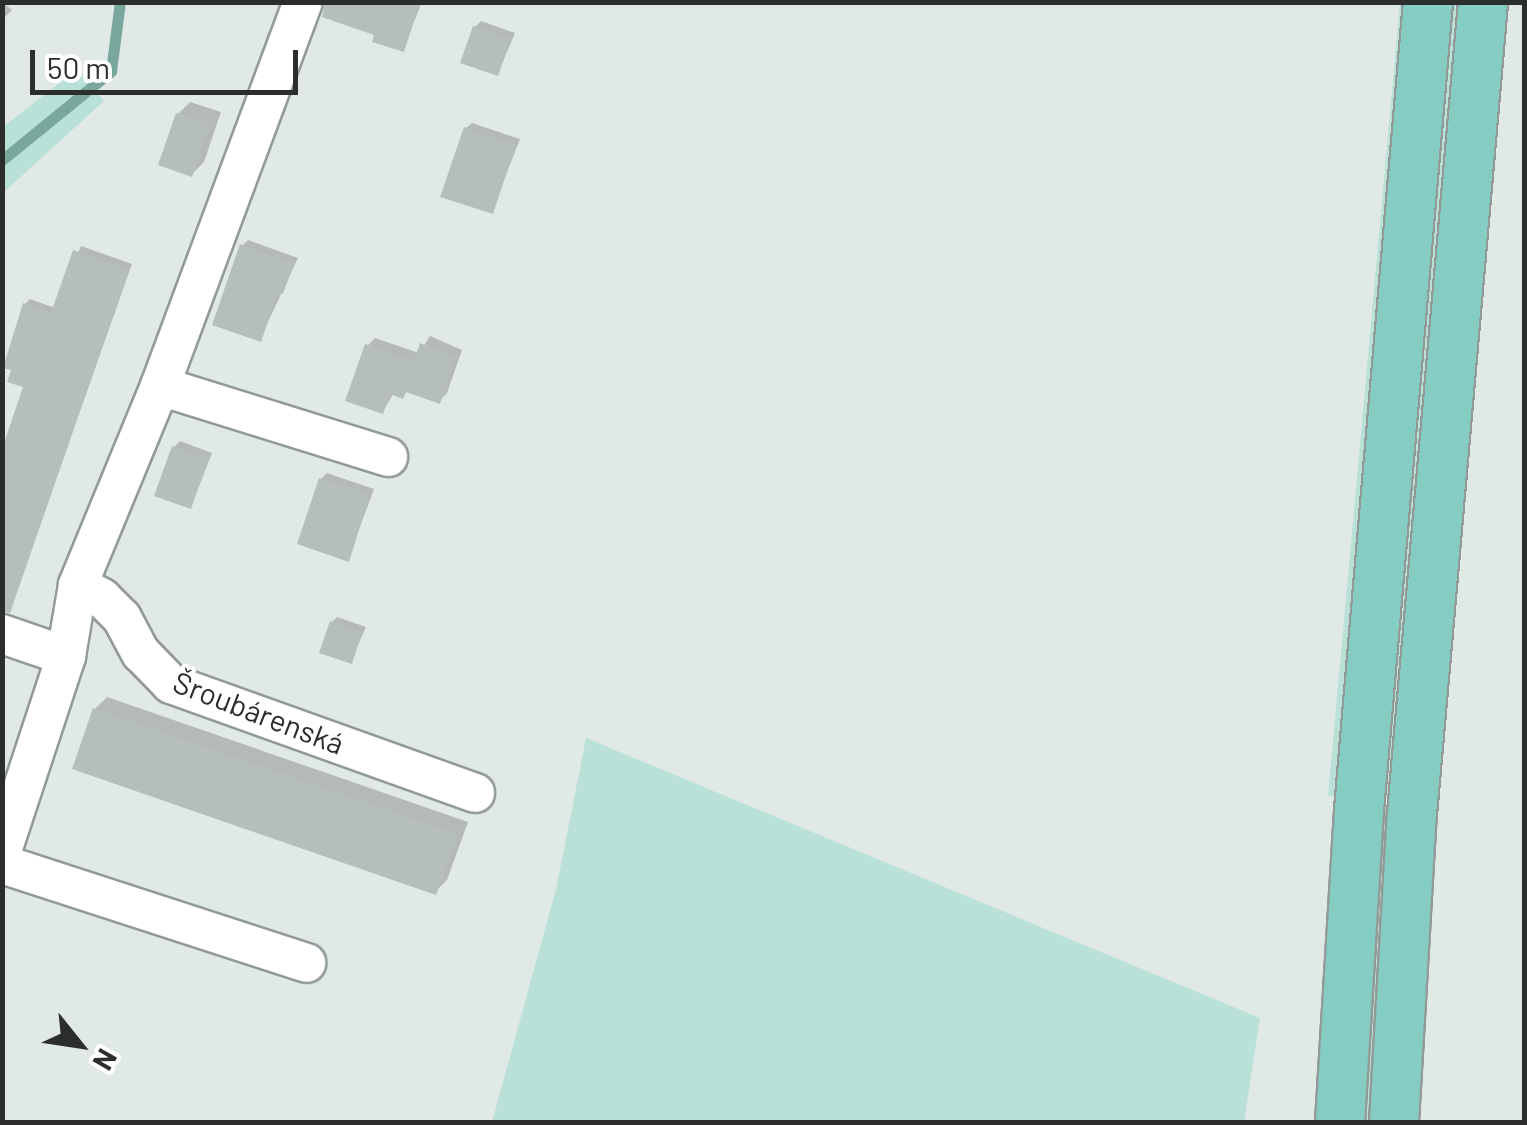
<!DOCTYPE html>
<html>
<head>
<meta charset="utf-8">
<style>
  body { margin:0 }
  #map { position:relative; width:1527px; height:1125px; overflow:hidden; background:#e1e9e7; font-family:Barlow,sans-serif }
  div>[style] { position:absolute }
  .green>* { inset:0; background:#b9e1d8 }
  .shadow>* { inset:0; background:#0003 }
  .stream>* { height:11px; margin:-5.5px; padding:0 5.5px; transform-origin:5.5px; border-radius:5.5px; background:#79a69d }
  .building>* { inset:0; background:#b6bebc }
  .roads { filter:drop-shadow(2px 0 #929a98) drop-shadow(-2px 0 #929a98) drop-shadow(0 2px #929a98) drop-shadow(0 -2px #929a98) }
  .minor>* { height:38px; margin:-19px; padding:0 19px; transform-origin:19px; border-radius:19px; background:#fff }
  .major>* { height:48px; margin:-24px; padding:0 24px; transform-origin:24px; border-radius:24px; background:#85cdc2 }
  span { translate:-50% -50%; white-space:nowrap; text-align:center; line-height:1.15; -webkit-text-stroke:8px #fff; paint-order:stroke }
  .street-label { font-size:30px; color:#2b2e2d }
  .frame { position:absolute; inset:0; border:5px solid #2b2e2d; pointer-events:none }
  .north { position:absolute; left:30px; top:995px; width:100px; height:100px; -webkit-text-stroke:8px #fff; paint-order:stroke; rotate:120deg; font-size:28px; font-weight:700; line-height:40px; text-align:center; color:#2b2e2d }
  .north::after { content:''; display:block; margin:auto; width:35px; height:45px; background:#2b2e2d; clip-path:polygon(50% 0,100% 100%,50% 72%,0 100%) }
  .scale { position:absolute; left:30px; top:50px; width:268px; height:45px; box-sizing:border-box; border:5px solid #2b2e2d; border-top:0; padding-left:12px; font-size:30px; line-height:35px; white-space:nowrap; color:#2b2e2d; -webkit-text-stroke:8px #fff; paint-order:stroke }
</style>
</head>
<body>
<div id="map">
  <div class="green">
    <div style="clip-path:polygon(1400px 3px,1410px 3px,1340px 797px,1328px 796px)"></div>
    <div style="clip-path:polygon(1449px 3px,1464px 3px,1394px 798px,1380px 798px)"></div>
    <div style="clip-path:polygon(76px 70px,104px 101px,3px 193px,3px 127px)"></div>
    <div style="clip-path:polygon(586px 738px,1260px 1018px,1244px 1122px,492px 1122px,556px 889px)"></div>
    <div style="clip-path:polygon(1376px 828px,1393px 829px,1374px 1122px,1357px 1122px)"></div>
  </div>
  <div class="shadow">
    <div style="clip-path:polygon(2px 2px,12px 10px,2px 20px)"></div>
    <div style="clip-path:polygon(328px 2px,422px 2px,403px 49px)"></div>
    <div style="clip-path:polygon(481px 21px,515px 33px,498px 73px,475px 27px)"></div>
    <div style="clip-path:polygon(190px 102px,221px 112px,204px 162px,192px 174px,178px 114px)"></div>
    <div style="clip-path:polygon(472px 123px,520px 139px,492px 211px,466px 128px)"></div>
    <div style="clip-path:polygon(248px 240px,298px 258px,260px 339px,242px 246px)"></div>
    <div style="clip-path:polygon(81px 246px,132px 264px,18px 586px,26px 386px,25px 304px,30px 299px,55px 308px)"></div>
    <div style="clip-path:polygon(430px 336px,462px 350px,447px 393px,439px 401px,408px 390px,402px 396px,394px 393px,383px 411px,367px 346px,375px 338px,419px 353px)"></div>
    <div style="clip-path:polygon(180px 441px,212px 453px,191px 506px,174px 447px)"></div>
    <div style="clip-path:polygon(327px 473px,374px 489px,348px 559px,321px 479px)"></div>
    <div style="clip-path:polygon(337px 617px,366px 627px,351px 661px,332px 622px)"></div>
    <div style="clip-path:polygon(107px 697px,468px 822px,447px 880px,435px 892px,95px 709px)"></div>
  </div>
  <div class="stream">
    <div style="left:2px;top:160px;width:141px;rotate:-39.2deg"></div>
    <div style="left:111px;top:71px;width:70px;rotate:-82.6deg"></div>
  </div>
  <div class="building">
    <div style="clip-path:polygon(325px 2px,420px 2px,404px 52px,372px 42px,374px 35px,322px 17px)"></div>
    <div style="clip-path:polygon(473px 26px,511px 38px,498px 76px,460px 63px)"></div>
    <div style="clip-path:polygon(176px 113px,211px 124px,192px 177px,158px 165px)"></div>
    <div style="clip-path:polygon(464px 127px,516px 144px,493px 214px,440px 197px)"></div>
    <div style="clip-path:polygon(240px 244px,294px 263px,283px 294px,278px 292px,261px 342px,212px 325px)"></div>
    <div style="clip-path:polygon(73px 250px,129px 270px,10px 613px,2px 612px,2px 449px,23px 387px,7px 382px,11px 370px,3px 368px,23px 303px,51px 313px)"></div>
    <div style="clip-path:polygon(420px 343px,455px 358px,440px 404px,406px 392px,403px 399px,390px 394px,383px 414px,345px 401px,365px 344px,414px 361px)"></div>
    <div style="clip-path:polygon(172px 446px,209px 458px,191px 509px,154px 496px)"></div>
    <div style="clip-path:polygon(319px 478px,370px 494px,349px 562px,297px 544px)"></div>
    <div style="clip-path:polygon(330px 621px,362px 632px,352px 664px,319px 653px)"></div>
    <div style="clip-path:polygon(93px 708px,458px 834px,436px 895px,72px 769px)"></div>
  </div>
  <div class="roads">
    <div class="minor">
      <div style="left:160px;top:386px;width:239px;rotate:17.3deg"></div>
      <div style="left:78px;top:585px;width:27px;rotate:28deg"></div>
      <div style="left:102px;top:598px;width:28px;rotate:45deg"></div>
      <div style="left:122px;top:618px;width:40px;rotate:62deg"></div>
      <div style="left:141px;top:653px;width:43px;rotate:45.9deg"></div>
      <div style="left:171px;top:684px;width:323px;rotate:19.7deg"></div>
      <div style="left:2px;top:634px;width:68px;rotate:19deg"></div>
      <div style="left:2px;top:851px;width:205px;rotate:-71.8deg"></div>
      <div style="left:66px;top:656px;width:72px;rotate:-80.4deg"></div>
      <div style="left:78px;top:585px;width:215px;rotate:-67.6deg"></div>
      <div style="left:160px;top:386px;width:410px;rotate:-69.6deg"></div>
      <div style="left:2px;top:864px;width:320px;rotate:18deg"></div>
    </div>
    <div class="major">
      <div style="left:1340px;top:1122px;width:313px;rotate:-86.5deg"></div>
      <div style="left:1359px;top:810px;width:811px;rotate:-85.12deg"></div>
      <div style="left:1394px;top:1122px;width:309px;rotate:-86.7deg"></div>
      <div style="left:1412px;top:814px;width:815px;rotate:-85deg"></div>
    </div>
  </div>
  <div class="street-label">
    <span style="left:259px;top:712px;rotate:21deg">Šroubárenská</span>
  </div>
  <div class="frame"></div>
  <div class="north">N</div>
  <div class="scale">50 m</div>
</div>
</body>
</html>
